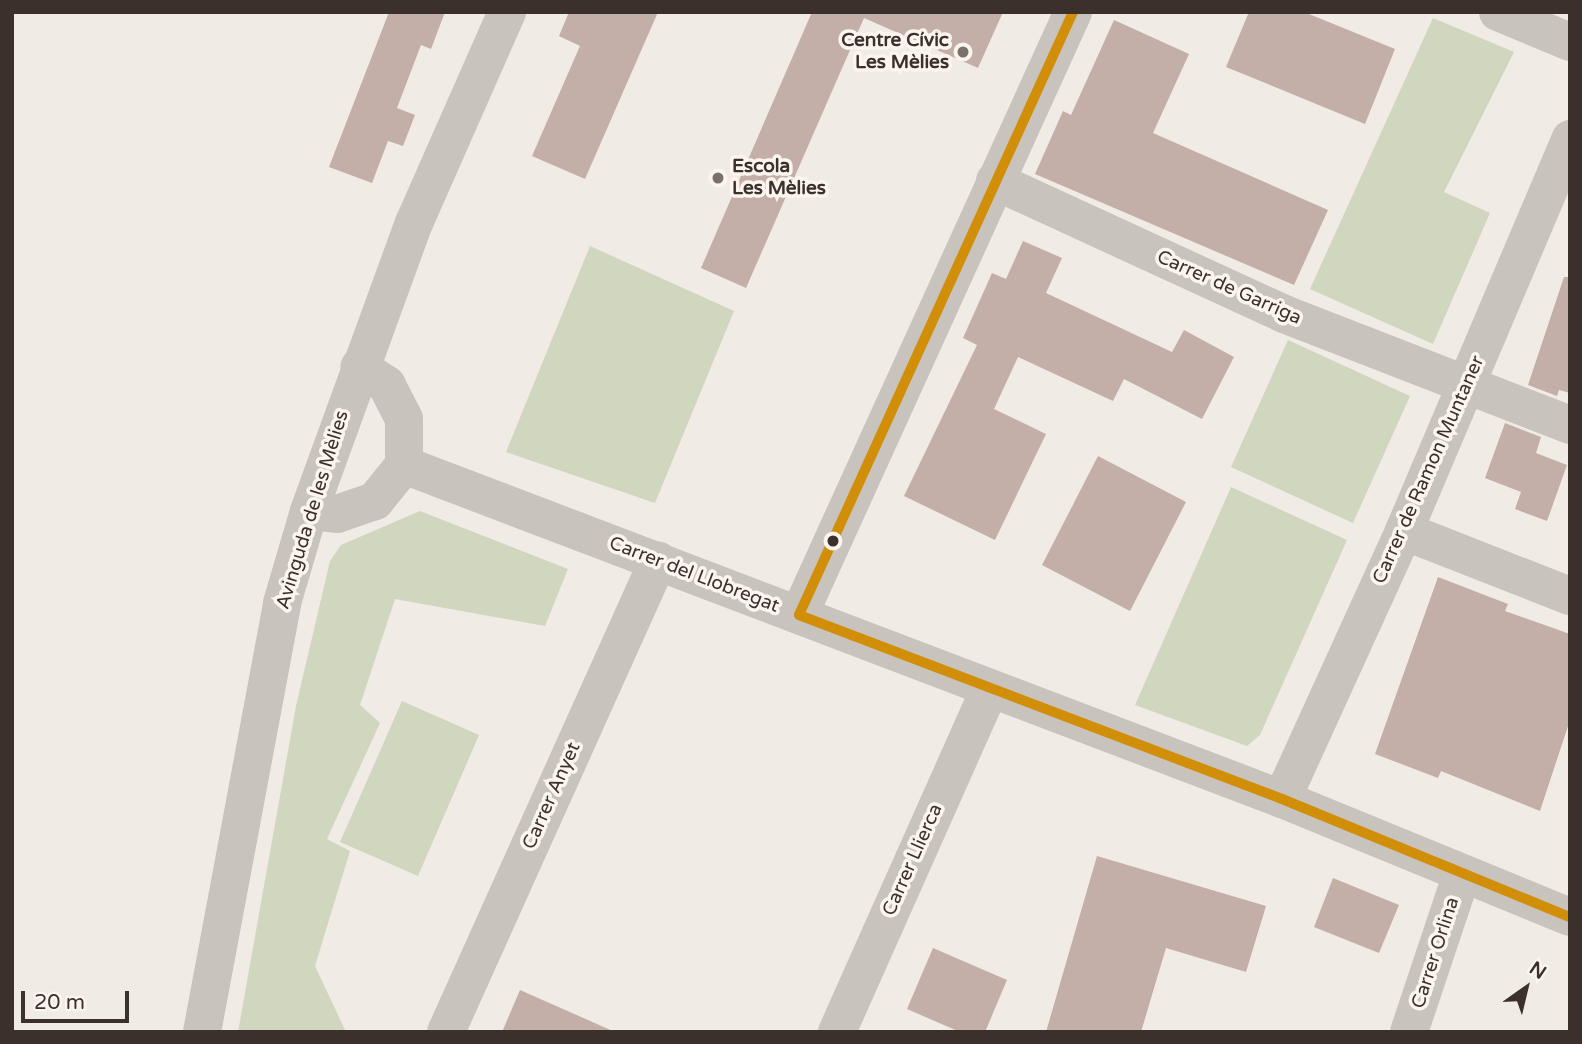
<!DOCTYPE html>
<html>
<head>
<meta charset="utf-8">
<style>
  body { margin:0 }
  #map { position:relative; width:1582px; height:1044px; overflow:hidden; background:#f0ebe5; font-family:"Varela Round",sans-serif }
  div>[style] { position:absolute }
  .green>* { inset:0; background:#d1d6bf }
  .building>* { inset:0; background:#c3afa7 }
  .minor>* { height:38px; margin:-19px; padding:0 19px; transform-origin:19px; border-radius:19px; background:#c9c3be }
  .bus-1>* { height:10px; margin:-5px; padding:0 5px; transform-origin:5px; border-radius:5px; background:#d18e09 }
  .dots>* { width:19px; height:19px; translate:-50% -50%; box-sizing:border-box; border:4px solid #fbf5ee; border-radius:50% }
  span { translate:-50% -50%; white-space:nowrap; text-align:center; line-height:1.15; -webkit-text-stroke:7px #fbf5ee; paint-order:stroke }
  .poi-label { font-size:19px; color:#3b302b; font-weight:700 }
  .right { translate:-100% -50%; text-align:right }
  .left { translate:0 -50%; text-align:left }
  .street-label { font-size:19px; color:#3b302b }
  .frame { position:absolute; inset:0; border:14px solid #3b302b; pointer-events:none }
  .north { position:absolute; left:1491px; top:953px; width:70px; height:70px; -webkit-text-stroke:5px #fbf5ee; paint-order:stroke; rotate:34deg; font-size:19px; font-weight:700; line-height:28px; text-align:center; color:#3b302b }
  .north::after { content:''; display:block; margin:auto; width:24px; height:32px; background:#3b302b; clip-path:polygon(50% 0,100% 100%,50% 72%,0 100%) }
  .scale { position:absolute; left:21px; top:991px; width:108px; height:32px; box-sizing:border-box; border:4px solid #3b302b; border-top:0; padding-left:9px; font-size:21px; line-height:24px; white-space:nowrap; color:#3b302b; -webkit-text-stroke:5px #fbf5ee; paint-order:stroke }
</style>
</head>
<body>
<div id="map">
  <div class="green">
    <div style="clip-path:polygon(1433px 18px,1514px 52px,1444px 192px,1490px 213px,1433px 344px,1310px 289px)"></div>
    <div style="clip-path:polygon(590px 246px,734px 311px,655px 503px,506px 452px)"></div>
    <div style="clip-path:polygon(1288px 340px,1410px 396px,1353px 523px,1231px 467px)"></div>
    <div style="clip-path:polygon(1231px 487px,1347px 540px,1260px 735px,1247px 746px,1135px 705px)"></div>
    <div style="clip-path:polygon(420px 511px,568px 569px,545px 626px,395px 599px,360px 705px,380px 723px,327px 839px,350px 851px,315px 966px,346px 1032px,238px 1032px,296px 706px,330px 561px,341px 545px)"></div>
    <div style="clip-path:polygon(402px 701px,479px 735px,418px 876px,340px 842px)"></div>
  </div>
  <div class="building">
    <div style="clip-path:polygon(389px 12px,445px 12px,431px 49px,421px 45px,397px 108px,415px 115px,403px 146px,388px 141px,372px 183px,329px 167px)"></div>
    <div style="clip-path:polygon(569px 12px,658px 12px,585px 179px,532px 156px,580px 46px,559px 36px)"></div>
    <div style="clip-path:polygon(812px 12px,1003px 12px,978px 68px,864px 18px,746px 288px,701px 268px)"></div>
    <div style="clip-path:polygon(1249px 12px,1304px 12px,1395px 49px,1365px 124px,1226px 67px)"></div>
    <div style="clip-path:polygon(1114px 20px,1189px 54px,1153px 133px,1328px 210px,1294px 285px,1035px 174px,1063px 111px,1071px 115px)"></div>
    <div style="clip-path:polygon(1023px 241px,1062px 258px,1046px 293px,1172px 352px,1184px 330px,1234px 357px,1202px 419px,1124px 379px,1113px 401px,1018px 357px,994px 409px,1046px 434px,995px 540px,904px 496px,977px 345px,963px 338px,992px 273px,1006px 279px)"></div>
    <div style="clip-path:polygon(1564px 277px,1570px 277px,1570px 393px,1559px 390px,1557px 396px,1528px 385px)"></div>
    <div style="clip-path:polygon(1505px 423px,1541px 437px,1536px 453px,1567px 465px,1547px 521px,1515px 509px,1521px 492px,1485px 478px)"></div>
    <div style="clip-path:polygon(1098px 456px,1186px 502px,1130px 611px,1042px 565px)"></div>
    <div style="clip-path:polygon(1438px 577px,1508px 604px,1505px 611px,1570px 634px,1570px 720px,1540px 811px,1441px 771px,1438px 778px,1375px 754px)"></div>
    <div style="clip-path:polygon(1097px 856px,1266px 906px,1246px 972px,1166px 948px,1141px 1032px,1046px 1032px)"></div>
    <div style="clip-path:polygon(1333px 878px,1399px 905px,1379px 953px,1314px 927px)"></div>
    <div style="clip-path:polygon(933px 948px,1007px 980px,985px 1032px,960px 1032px,907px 1009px)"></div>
    <div style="clip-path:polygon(520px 990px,615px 1032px,502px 1032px)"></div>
  </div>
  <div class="minor">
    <div style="left:1498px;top:12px;width:78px;rotate:22.6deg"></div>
    <div style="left:995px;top:181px;width:318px;rotate:24.7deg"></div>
    <div style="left:1284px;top:314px;width:307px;rotate:21.2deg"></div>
    <div style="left:404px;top:465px;width:939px;rotate:20.83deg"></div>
    <div style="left:1282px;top:799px;width:311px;rotate:22.3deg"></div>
    <div style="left:309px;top:511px;width:28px;rotate:6deg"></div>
    <div style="left:337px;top:514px;width:40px;rotate:-18.9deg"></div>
    <div style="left:375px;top:501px;width:46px;rotate:-51.1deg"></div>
    <div style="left:404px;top:465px;width:46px;rotate:-90deg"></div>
    <div style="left:404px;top:419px;width:38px;rotate:-117deg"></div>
    <div style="left:387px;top:385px;width:33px;rotate:-147deg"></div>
    <div style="left:1404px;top:531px;width:178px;rotate:21.4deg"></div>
    <div style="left:799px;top:615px;width:662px;rotate:-65.56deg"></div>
    <div style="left:1282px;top:799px;width:294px;rotate:-65.5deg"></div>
    <div style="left:1404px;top:531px;width:426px;rotate:-67deg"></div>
    <div style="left:202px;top:1032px;width:436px;rotate:-79.4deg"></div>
    <div style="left:282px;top:603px;width:96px;rotate:-73.6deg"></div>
    <div style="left:309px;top:511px;width:307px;rotate:-70deg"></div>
    <div style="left:414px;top:223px;width:231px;rotate:-66.2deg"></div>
    <div style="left:446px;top:1032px;width:517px;rotate:-65.77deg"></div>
    <div style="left:837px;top:1032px;width:376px;rotate:-66deg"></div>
    <div style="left:1409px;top:1032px;width:167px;rotate:-71.5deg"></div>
  </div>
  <div class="bus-1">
    <div style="left:1073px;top:12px;width:662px;rotate:114.44deg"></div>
    <div style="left:799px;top:615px;width:517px;rotate:20.85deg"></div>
    <div style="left:1282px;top:799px;width:311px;rotate:22.3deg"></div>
  </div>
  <div class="dots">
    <div style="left:963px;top:52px;background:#7a716c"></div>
    <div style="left:718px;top:178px;background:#7a716c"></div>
    <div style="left:833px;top:541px;background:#3b302b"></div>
  </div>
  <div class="poi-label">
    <span class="right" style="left:949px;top:52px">Centre Cívic<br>Les Mèlies</span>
    <span class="left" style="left:732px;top:178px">Escola<br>Les Mèlies</span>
  </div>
  <div class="street-label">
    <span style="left:1229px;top:288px;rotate:24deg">Carrer de Garriga</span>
    <span style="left:1429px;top:470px;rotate:-66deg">Carrer de Ramon Muntaner</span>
    <span style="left:313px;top:510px;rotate:-73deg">Avinguda de les Mèlies</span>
    <span style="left:694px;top:575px;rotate:21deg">Carrer del Llobregat</span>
    <span style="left:552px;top:796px;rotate:-66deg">Carrer Anyet</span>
    <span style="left:913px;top:860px;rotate:-66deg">Carrer Llierca</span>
    <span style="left:1436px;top:953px;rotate:-72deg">Carrer Orlina</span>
  </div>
  <div class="frame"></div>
  <div class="north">N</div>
  <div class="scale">20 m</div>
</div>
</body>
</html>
